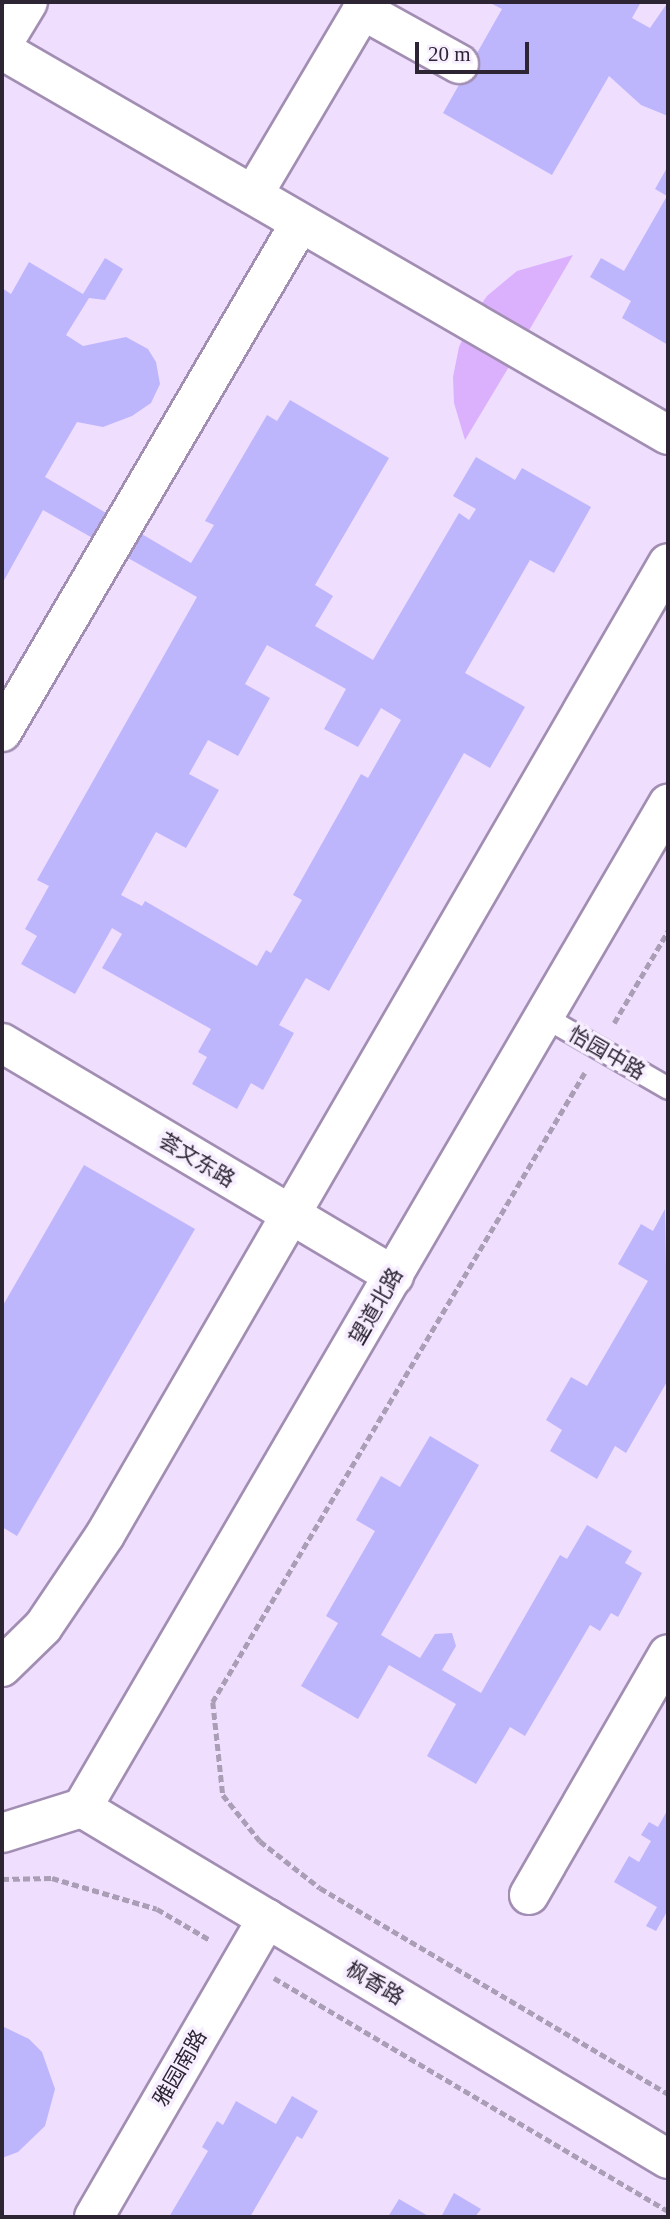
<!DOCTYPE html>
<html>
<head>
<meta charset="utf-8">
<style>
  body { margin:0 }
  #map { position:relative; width:670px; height:2219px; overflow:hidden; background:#efdefd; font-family:"Times New Roman","Noto Sans SC",serif }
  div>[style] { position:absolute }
  .green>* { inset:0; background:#dbb1fd }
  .building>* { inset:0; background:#beb6fd }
  .path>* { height:4.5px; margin-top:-2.25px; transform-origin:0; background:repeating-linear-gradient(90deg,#aa9db6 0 7px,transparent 0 10.5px) }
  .roads { filter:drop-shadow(2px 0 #a28eb3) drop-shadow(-2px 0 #a28eb3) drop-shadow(0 2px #a28eb3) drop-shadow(0 -2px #a28eb3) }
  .lane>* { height:21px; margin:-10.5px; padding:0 10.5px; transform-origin:10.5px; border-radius:10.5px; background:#fff }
  .street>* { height:38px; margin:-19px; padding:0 19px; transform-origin:19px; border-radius:19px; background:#fff }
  span { translate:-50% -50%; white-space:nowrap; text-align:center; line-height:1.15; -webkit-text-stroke:7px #f7efff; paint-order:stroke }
  .street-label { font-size:21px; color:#2d2534 }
  .frame { position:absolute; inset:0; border:4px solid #2d2534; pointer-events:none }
  .scale { position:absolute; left:415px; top:42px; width:114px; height:32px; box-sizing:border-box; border:4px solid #2d2534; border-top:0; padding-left:9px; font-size:21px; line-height:24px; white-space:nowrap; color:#2d2534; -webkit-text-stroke:5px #f7efff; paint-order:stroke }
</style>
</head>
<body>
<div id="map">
  <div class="green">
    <div style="clip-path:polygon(573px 255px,524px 339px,476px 312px,487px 296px,517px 271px)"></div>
    <div style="clip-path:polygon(469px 326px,516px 355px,465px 440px,454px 403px,453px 377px,459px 347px)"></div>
  </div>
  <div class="building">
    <div style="clip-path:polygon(488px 2px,641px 2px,632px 18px,650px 28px,668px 2px,668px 116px,641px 105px,609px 76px,552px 175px,443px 113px,502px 9px)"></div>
    <div style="clip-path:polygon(668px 166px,668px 345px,622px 318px,631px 301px,590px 277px,601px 258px,624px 271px,667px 196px,655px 189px)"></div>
    <div style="clip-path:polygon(evenodd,105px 258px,123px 269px,105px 300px,89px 298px,66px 335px,83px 346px,126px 337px,148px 349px,156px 362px,160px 384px,151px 403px,132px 416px,103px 427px,77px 422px,45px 477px,191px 563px,214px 525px,205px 521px,267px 415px,277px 421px,290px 400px,389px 458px,315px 585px,333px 596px,315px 626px,373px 660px,459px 513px,469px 520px,476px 509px,453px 496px,476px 457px,515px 480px,522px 468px,591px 507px,554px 573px,530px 560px,465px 673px,525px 707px,490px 768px,464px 753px,329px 991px,306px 978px,279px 1025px,294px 1033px,263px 1090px,251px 1083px,237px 1109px,192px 1084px,207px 1057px,198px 1052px,211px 1029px,102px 968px,122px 934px,112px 928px,75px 994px,21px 964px,37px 936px,25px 929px,49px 886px,37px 880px,197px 597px,43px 510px,2px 584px,2px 288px,11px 294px,29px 262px,83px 294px,105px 258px,267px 645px,346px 689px,324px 729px,358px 747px,381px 708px,401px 720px,368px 778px,361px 774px,293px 895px,302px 900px,271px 953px,266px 950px,257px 966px,145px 901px,142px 906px,121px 895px,156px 832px,186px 848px,219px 790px,189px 774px,208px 740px,238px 756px,270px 698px,245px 684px,267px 645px)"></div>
    <div style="clip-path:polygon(84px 1165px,195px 1229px,17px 1536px,2px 1527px,2px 1307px)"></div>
    <div style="clip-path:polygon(665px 1209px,668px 1380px,626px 1453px,615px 1446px,597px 1479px,550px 1451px,562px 1430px,546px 1420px,571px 1377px,587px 1386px,648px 1281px,618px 1264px,641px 1224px,653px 1231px)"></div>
    <div style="clip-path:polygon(430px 1436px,479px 1465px,381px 1635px,420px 1658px,435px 1634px,452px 1633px,456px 1646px,442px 1670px,481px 1693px,560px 1555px,567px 1559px,587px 1525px,632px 1551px,625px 1563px,642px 1573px,618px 1617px,611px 1613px,600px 1631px,590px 1625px,525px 1736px,510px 1727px,476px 1784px,427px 1756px,456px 1704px,389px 1665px,358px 1719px,301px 1686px,338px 1623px,326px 1616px,375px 1531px,356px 1520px,381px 1476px,400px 1487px)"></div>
    <div style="clip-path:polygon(668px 1809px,668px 1910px,656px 1931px,646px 1926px,657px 1907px,614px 1882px,629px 1856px,639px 1862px,651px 1841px,641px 1835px,649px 1822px,658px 1827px)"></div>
    <div style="clip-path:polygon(2px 2026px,29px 2039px,42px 2052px,55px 2089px,45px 2126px,18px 2152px,2px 2158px)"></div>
    <div style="clip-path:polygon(292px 2096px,318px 2111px,302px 2139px,297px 2136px,250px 2217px,169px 2217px,208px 2151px,202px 2147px,217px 2121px,223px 2125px,236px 2101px,276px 2124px)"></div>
    <div style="clip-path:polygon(454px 2193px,481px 2209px,475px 2217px,441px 2217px)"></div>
    <div style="clip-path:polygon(399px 2199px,430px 2217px,388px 2217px)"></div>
  </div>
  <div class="path">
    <div style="left:614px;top:1023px;width:107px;rotate:-59.6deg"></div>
    <div style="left:585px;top:1073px;width:731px;rotate:120.6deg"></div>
    <div style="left:213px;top:1702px;width:94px;rotate:83.9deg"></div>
    <div style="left:223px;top:1795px;width:59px;rotate:51.2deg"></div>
    <div style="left:260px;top:1841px;width:76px;rotate:38.1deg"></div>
    <div style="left:320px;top:1888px;width:404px;rotate:30.6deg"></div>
    <div style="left:2px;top:1879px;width:50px;rotate:-1.1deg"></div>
    <div style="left:52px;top:1878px;width:109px;rotate:16.4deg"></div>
    <div style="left:157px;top:1909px;width:61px;rotate:30.3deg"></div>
    <div style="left:274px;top:1978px;width:458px;rotate:30.6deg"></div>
  </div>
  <div class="roads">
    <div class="lane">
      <div style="left:545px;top:1017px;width:142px;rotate:30deg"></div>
    </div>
    <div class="street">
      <div style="left:362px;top:10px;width:111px;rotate:29.1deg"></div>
      <div style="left:2px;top:45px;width:50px;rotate:-58.8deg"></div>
      <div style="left:2px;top:50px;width:769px;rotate:30.03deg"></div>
      <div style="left:253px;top:195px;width:224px;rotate:-59.4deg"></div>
      <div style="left:2px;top:732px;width:590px;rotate:-59.65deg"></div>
      <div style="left:2px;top:1043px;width:456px;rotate:30.7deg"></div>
      <div style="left:2px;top:1667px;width:57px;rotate:-44.3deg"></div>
      <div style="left:43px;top:1627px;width:111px;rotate:-56deg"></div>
      <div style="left:105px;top:1535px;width:1123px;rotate:-59.92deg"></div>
      <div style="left:82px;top:1808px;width:1163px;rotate:-59.73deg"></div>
      <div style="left:82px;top:1808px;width:683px;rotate:30.92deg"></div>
      <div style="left:2px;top:1833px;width:84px;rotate:-17.4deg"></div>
      <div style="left:529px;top:1895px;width:278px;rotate:-60deg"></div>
      <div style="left:94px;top:2217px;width:345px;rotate:-59.9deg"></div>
    </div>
  </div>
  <div class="street-label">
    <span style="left:607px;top:1053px;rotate:30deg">怡园中路</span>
    <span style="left:197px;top:1160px;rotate:31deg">荟文东路</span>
    <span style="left:376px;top:1306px;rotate:-60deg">望道北路</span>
    <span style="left:375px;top:1983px;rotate:31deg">枫香路</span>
    <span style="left:180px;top:2068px;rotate:-60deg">雅园南路</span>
  </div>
  <div class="frame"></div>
  <div class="scale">20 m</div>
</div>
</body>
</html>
